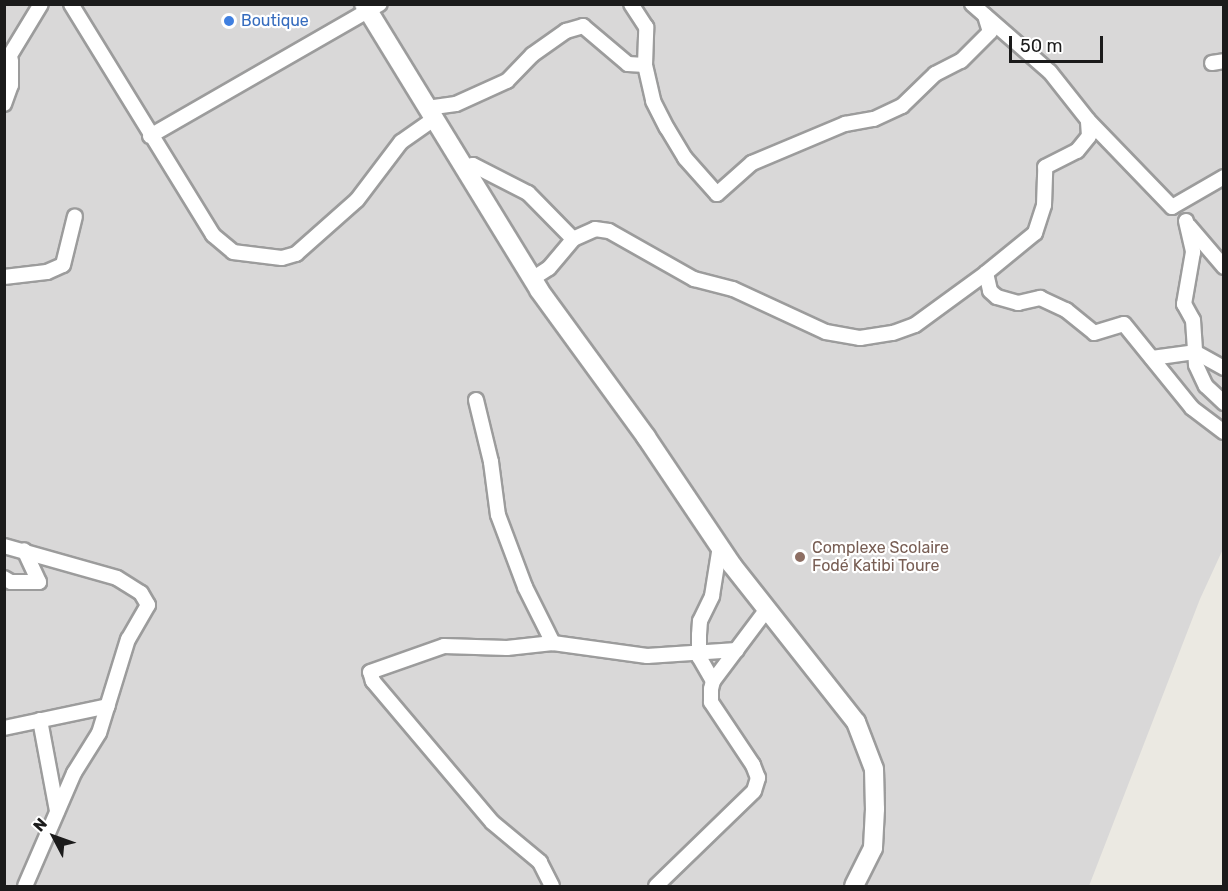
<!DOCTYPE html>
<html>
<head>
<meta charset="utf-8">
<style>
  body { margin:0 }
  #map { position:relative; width:1228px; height:891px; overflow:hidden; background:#ebe9e2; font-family:Rubik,sans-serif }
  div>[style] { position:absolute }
  .residential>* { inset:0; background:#d9d8d8 }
  .roads { filter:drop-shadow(2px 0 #9c9c9c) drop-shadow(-2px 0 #9c9c9c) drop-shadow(0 2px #9c9c9c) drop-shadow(0 -2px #9c9c9c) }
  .minor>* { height:14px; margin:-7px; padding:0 7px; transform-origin:7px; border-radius:7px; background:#fff }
  .tertiary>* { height:18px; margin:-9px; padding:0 9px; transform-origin:9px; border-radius:9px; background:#fff }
  .dots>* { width:16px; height:16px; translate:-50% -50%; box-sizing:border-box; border:3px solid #fff; border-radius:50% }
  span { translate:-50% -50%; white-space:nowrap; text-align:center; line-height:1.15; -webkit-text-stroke:4.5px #fff; paint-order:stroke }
  .shop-label { font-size:16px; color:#366cbe }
  .left { translate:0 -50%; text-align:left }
  .education-label { font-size:16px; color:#785e54 }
  .frame { position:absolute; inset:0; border:6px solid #1b1b1b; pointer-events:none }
  .north { position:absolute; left:24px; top:807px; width:60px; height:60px; -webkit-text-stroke:4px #fff; paint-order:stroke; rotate:311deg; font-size:16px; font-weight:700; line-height:24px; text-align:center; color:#1b1b1b }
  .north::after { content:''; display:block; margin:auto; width:21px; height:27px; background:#1b1b1b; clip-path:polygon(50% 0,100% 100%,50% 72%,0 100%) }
  .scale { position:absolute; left:1009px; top:36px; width:94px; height:27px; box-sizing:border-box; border:3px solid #1b1b1b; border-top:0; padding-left:8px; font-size:18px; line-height:21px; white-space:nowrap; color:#1b1b1b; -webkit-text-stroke:4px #fff; paint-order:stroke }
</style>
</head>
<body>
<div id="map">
  <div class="residential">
    <div style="clip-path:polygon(5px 5px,1223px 5px,1223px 549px,1200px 599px,1089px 886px,5px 886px)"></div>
  </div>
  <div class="roads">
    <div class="minor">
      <div style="left:71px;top:4px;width:271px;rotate:58.4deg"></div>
      <div style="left:213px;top:235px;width:26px;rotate:40deg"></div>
      <div style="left:233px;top:252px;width:49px;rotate:7deg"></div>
      <div style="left:282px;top:258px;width:15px;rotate:-16deg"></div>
      <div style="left:296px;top:254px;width:81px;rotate:-41.5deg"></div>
      <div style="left:357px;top:200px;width:73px;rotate:-52.8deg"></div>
      <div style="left:401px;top:142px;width:40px;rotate:-34.9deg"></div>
      <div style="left:972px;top:4px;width:103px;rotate:41.1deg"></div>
      <div style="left:1050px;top:72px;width:61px;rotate:51.6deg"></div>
      <div style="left:1088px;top:120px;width:121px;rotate:46deg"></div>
      <div style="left:1172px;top:207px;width:60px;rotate:-30deg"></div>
      <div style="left:1212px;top:63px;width:12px;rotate:-9deg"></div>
      <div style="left:4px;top:65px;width:71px;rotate:-58.8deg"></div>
      <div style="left:645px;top:65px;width:37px;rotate:77deg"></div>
      <div style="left:653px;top:101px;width:30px;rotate:63deg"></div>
      <div style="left:667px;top:128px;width:35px;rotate:59deg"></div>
      <div style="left:685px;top:158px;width:48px;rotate:48.4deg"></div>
      <div style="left:717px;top:194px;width:47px;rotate:-41.5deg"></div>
      <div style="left:752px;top:163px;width:101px;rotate:-22.8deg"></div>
      <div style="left:845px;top:124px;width:29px;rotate:-10deg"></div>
      <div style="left:874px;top:119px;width:31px;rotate:-25deg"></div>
      <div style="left:902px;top:106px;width:46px;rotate:-44.1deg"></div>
      <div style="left:935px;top:74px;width:29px;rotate:-27deg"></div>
      <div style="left:961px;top:61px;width:41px;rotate:-45deg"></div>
      <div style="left:990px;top:32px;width:17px;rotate:-107deg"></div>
      <div style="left:4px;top:104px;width:20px;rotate:-70deg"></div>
      <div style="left:11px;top:85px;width:25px;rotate:-90deg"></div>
      <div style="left:427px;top:108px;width:29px;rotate:-8deg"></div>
      <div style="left:456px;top:104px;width:56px;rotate:-24.3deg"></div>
      <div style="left:507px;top:81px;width:36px;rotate:-46deg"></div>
      <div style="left:532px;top:55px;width:42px;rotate:-35.2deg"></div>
      <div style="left:566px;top:31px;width:18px;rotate:-16deg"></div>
      <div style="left:583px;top:26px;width:59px;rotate:40.2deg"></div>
      <div style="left:628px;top:64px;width:17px;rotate:3deg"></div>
      <div style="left:645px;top:65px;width:38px;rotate:-88deg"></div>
      <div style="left:646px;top:27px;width:27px;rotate:-123deg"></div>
      <div style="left:150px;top:136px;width:265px;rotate:-29.9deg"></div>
      <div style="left:463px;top:167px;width:10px;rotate:-11deg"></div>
      <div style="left:473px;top:165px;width:62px;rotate:27deg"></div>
      <div style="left:528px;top:193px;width:64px;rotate:45.6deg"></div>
      <div style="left:1186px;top:221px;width:32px;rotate:77deg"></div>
      <div style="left:1193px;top:252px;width:53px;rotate:99.8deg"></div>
      <div style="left:1184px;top:304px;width:18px;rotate:61deg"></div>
      <div style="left:1193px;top:320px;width:45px;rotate:86.2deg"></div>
      <div style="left:1196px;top:365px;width:23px;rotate:65deg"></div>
      <div style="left:1206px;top:386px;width:25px;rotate:43deg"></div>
      <div style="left:1189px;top:226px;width:54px;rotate:49.5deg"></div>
      <div style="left:986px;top:273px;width:63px;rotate:-39.2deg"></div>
      <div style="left:1035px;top:233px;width:29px;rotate:-72deg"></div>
      <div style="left:1044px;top:205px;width:38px;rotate:-88deg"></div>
      <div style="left:1045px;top:167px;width:36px;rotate:-27deg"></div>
      <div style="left:1077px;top:151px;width:19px;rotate:-51deg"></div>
      <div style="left:1089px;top:136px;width:16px;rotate:-94deg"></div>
      <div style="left:4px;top:277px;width:43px;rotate:-6.6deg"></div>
      <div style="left:47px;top:272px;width:17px;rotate:-24deg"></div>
      <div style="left:63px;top:265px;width:50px;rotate:-76.2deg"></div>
      <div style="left:532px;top:279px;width:20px;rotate:-33deg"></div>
      <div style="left:549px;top:268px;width:38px;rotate:-50deg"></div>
      <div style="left:573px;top:239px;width:24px;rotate:-24deg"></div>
      <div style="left:595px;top:229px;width:14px;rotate:8deg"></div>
      <div style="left:609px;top:231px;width:98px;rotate:29.5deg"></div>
      <div style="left:694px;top:279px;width:40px;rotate:14.4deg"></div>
      <div style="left:733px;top:289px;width:102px;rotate:24.8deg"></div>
      <div style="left:826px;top:332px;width:35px;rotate:10deg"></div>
      <div style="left:860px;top:338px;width:33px;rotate:-9deg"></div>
      <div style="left:893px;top:333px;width:23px;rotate:-20deg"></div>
      <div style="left:915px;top:325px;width:88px;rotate:-36.2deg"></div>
      <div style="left:986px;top:273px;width:18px;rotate:77deg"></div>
      <div style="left:990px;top:291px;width:9px;rotate:41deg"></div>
      <div style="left:997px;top:297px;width:22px;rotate:16deg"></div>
      <div style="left:1018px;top:303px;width:23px;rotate:-13deg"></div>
      <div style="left:1040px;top:298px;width:29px;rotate:25deg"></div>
      <div style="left:1066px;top:310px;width:36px;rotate:39deg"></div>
      <div style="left:1094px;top:333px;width:31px;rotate:-17deg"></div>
      <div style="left:1124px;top:324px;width:108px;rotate:51deg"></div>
      <div style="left:1192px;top:408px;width:40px;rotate:37deg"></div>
      <div style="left:1152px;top:358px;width:43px;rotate:-7.9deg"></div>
      <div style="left:1195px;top:352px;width:33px;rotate:29deg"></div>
      <div style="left:476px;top:400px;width:64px;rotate:76.4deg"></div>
      <div style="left:491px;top:462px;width:53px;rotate:82.5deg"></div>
      <div style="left:498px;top:515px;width:77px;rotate:69.4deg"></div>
      <div style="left:525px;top:587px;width:63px;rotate:63.4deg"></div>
      <div style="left:4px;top:546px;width:117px;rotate:15.8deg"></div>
      <div style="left:117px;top:578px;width:28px;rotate:32deg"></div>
      <div style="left:141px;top:593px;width:14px;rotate:60deg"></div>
      <div style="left:148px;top:605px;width:39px;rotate:120deg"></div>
      <div style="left:128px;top:639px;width:98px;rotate:107.1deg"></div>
      <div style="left:99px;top:733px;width:47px;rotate:122deg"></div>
      <div style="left:74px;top:773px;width:123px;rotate:113.4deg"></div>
      <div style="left:4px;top:578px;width:8px;rotate:30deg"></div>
      <div style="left:11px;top:582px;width:28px"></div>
      <div style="left:39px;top:582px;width:35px;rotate:-115deg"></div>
      <div style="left:713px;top:681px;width:28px;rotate:-120deg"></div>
      <div style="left:699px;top:657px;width:22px;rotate:-90deg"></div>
      <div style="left:699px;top:635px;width:14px;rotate:-86deg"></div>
      <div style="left:700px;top:621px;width:28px;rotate:-64deg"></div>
      <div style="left:712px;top:596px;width:51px;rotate:-80.9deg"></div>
      <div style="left:40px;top:720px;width:93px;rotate:79.4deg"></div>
      <div style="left:4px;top:728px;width:106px;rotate:-11.9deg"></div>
      <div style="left:552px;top:886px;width:27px;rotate:-117deg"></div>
      <div style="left:540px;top:862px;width:62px;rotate:-140.2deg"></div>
      <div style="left:492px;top:822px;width:185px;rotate:-130.2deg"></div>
      <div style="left:373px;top:681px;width:9px;rotate:-108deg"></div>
      <div style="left:370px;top:672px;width:78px;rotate:-19.4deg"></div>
      <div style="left:444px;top:646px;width:63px;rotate:1.8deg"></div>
      <div style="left:507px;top:648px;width:46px;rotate:-6.2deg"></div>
      <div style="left:553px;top:643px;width:95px;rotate:7.9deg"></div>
      <div style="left:647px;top:656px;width:90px;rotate:-3.8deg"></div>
      <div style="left:656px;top:886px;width:136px;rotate:-44.1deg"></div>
      <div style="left:754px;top:791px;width:14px;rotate:-73deg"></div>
      <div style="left:758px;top:778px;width:14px;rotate:-111deg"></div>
      <div style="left:753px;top:765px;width:76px;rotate:-123.7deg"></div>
      <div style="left:711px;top:702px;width:13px;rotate:-90deg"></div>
      <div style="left:711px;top:689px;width:8px;rotate:-76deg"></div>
      <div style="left:713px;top:681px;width:90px;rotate:-53.1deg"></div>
    </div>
    <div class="tertiary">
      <div style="left:364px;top:4px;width:335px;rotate:58.5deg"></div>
      <div style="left:539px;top:290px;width:182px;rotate:53.9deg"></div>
      <div style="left:646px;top:437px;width:154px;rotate:56.1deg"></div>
      <div style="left:732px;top:565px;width:200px;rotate:51.7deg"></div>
      <div style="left:856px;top:722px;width:50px;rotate:69deg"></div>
      <div style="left:874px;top:769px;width:40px;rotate:88.6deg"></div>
      <div style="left:875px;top:809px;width:39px;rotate:93deg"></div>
      <div style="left:873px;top:848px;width:42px;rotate:116.6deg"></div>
    </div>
  </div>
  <div class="dots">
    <div style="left:229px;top:21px;background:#3f7fe0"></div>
    <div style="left:800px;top:557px;background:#8d6e63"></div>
  </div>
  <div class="shop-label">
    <span class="left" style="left:241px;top:21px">Boutique</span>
  </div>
  <div class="education-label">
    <span class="left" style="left:812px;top:557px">Complexe Scolaire<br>Fodé Katibi Toure</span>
  </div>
  <div class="frame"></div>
  <div class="north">N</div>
  <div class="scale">50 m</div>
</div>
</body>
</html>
